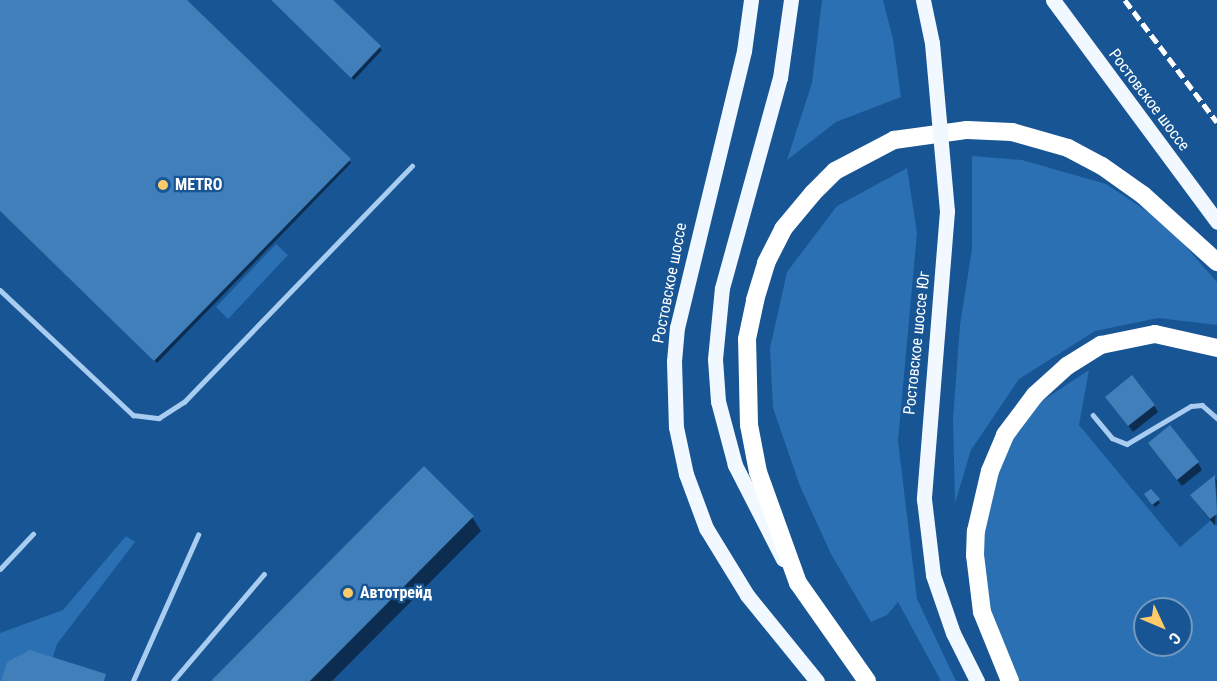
<!DOCTYPE html>
<html>
<head>
<meta charset="utf-8">
<style>
  body { margin:0 }
  #map { position:relative; width:1217px; height:681px; overflow:hidden; background:#185594; font-family:"Roboto Condensed",sans-serif }
  div>[style] { position:absolute }
  .green>* { inset:0; background:#2b70b2 }
  .shadow>* { inset:0; background:#0007 }
  .building>* { inset:0; background:#417fbb }
  .lane>* { height:4.5px; margin:-2.25px; padding:0 2.25px; transform-origin:2.25px; border-radius:2.25px; background:#a9cdf0 }
  .primary>* { height:15px; margin:-7.5px; padding:0 7.5px; transform-origin:7.5px; border-radius:7.5px; background:#f2f8ff }
  .highway>* { height:18px; margin:-9px; padding:0 9px; transform-origin:9px; border-radius:9px; background:#fff }
  .rail>* { height:4.5px; margin-top:-2.25px; transform-origin:0; background:repeating-linear-gradient(90deg,#fff 0 10px,transparent 0 14.5px) }
  .primary-bridge>* { height:15px; margin:-7.5px; padding:0 7.5px; transform-origin:7.5px; border-radius:7.5px; background:#f2f8ff }
  .dots>* { width:16px; height:16px; translate:-50% -50%; box-sizing:border-box; border:3px solid #185594; border-radius:50% }
  span { translate:-50% -50%; white-space:nowrap; text-align:center; line-height:1.15; -webkit-text-stroke:4.5px #185594; paint-order:stroke }
  .street-label { font-size:16px; color:#fff }
  .poi-label { font-size:16px; color:#fff; font-weight:700 }
  .left { translate:0 -50%; text-align:left }
  .north { position:absolute; left:1133px; top:597px; width:60px; height:60px; box-sizing:border-box; background:#185594; border:2px solid #7499bf; border-radius:50%; rotate:134deg; font-size:16px; font-weight:700; line-height:24px; text-align:center; color:#fff }
  .north::after { content:''; display:block; margin:auto; width:21px; height:27px; background:#ffca68; clip-path:polygon(50% 0,100% 100%,50% 72%,0 100%) }
</style>
</head>
<body>
<div id="map">
  <div class="green">
    <div style="clip-path:polygon(822px 0,883px 0,893px 39px,901px 97px,836px 122px,787px 160px,812px 83px)"></div>
    <div style="clip-path:polygon(972px 156px,1022px 160px,1106px 184px,1165px 223px,1217px 282px,1217px 325px,1158px 318px,1095px 331px,1019px 379px,971px 450px,955px 503px,953px 419px,960px 325px,972px 249px)"></div>
    <div style="clip-path:polygon(907px 168px,917px 233px,898px 441px,917px 599px,956px 681px,941px 681px,898px 602px,887px 615px,871px 622px,831px 554px,800px 486px,773px 408px,770px 348px,787px 272px,837px 206px)"></div>
    <div style="clip-path:polygon(276px 244px,288px 255px,228px 319px,216px 307px)"></div>
    <div style="clip-path:polygon(evenodd,1089px 370px,1079px 425px,1180px 547px,1211px 520px,1217px 526px,1217px 681px,1014px 681px,1000px 657px,978px 568px,996px 469px,1019px 427px,1039px 403px,1089px 370px,1145px 609px,1181px 609px,1181px 645px,1145px 645px,1145px 609px)"></div>
    <div style="clip-path:polygon(126px 536px,135px 542px,57px 644px,45px 681px,0 681px,0 633px,63px 610px)"></div>
  </div>
  <div class="shadow">
    <div style="clip-path:polygon(0 0,185px 0,351px 163px,157px 363px,0 211px)"></div>
    <div style="clip-path:polygon(271px 0,331px 0,382px 50px,354px 80px)"></div>
    <div style="clip-path:polygon(1107px 397px,1154px 405px,1158px 412px,1133px 432px)"></div>
    <div style="clip-path:polygon(1154px 450px,1198px 463px,1202px 470px,1182px 486px)"></div>
    <div style="clip-path:polygon(1214px 477px,1217px 480px,1215px 526px,1196px 502px)"></div>
    <div style="clip-path:polygon(1151px 491px,1160px 503px,1155px 507px,1148px 498px)"></div>
    <div style="clip-path:polygon(472px 517px,481px 531px,332px 681px,213px 681px)"></div>
  </div>
  <div class="building">
    <div style="clip-path:polygon(0 0,187px 0,351px 159px,154px 361px,0 211px)"></div>
    <div style="clip-path:polygon(271px 0,333px 0,381px 46px,351px 78px)"></div>
    <div style="clip-path:polygon(1132px 375px,1155px 405px,1128px 426px,1105px 397px)"></div>
    <div style="clip-path:polygon(1170px 425px,1199px 462px,1177px 480px,1148px 443px)"></div>
    <div style="clip-path:polygon(424px 466px,474px 516px,310px 681px,211px 681px)"></div>
    <div style="clip-path:polygon(1215px 475px,1217px 514px,1210px 519px,1190px 495px)"></div>
    <div style="clip-path:polygon(1151px 489px,1160px 499px,1152px 505px,1144px 494px)"></div>
    <div style="clip-path:polygon(30px 650px,106px 674px,104px 681px,1px 681px,7px 662px)"></div>
  </div>
  <div class="lane">
    <div style="left:0;top:290px;width:183px;rotate:43.2deg"></div>
    <div style="left:133px;top:415px;width:26px;rotate:7deg"></div>
    <div style="left:159px;top:418px;width:30px;rotate:-33deg"></div>
    <div style="left:184px;top:402px;width:328px;rotate:-46deg"></div>
    <div style="left:1093px;top:415px;width:30px;rotate:50deg"></div>
    <div style="left:1112px;top:438px;width:16px;rotate:22deg"></div>
    <div style="left:1127px;top:444px;width:74px;rotate:-30.7deg"></div>
    <div style="left:1191px;top:406px;width:11px;rotate:-5deg"></div>
    <div style="left:1202px;top:405px;width:20px;rotate:41deg"></div>
    <div style="left:0;top:569px;width:48px;rotate:-46.7deg"></div>
    <div style="left:133px;top:681px;width:160px;rotate:-66deg"></div>
    <div style="left:173px;top:681px;width:140px;rotate:-49.6deg"></div>
  </div>
  <div class="primary">
    <div style="left:751px;top:0;width:51px;rotate:97.8deg"></div>
    <div style="left:744px;top:51px;width:284px;rotate:103.6deg"></div>
    <div style="left:677px;top:327px;width:34px;rotate:95deg"></div>
    <div style="left:674px;top:361px;width:66px;rotate:88.3deg"></div>
    <div style="left:676px;top:427px;width:48px;rotate:78deg"></div>
    <div style="left:686px;top:474px;width:58px;rotate:69.7deg"></div>
    <div style="left:706px;top:528px;width:79px;rotate:58.5deg"></div>
    <div style="left:747px;top:595px;width:111px;rotate:50.9deg"></div>
    <div style="left:923px;top:0;width:44px;rotate:78.2deg"></div>
    <div style="left:1053px;top:0;width:276px;rotate:53.5deg"></div>
    <div style="left:947px;top:211px;width:289px;rotate:94.6deg"></div>
    <div style="left:924px;top:499px;width:77px;rotate:83.2deg"></div>
    <div style="left:933px;top:575px;width:61px;rotate:71deg"></div>
    <div style="left:953px;top:633px;width:54px;rotate:63.4deg"></div>
    <div style="left:783px;top:559px;width:106px;rotate:-117.1deg"></div>
    <div style="left:735px;top:465px;width:66px;rotate:-104.9deg"></div>
    <div style="left:718px;top:401px;width:42px;rotate:-94.1deg"></div>
    <div style="left:715px;top:359px;width:71px;rotate:-84.4deg"></div>
    <div style="left:722px;top:288px;width:218px;rotate:-74.6deg"></div>
    <div style="left:780px;top:78px;width:79px;rotate:-82deg"></div>
  </div>
  <div class="highway">
    <div style="left:867px;top:681px;width:120px;rotate:-125.1deg"></div>
    <div style="left:798px;top:583px;width:118px;rotate:-109.8deg"></div>
    <div style="left:758px;top:472px;width:48px;rotate:-100.8deg"></div>
    <div style="left:749px;top:425px;width:86px;rotate:-91.3deg"></div>
    <div style="left:747px;top:339px;width:40px;rotate:-78deg"></div>
    <div style="left:755px;top:300px;width:39px;rotate:-73deg"></div>
    <div style="left:766px;top:263px;width:38px;rotate:-63deg"></div>
    <div style="left:783px;top:229px;width:47px;rotate:-50.2deg"></div>
    <div style="left:813px;top:193px;width:31px;rotate:-45deg"></div>
    <div style="left:835px;top:171px;width:67px;rotate:-27.7deg"></div>
    <div style="left:894px;top:140px;width:74px;rotate:-7.8deg"></div>
    <div style="left:967px;top:130px;width:45px;rotate:2.5deg"></div>
    <div style="left:1012px;top:132px;width:58px;rotate:15.9deg"></div>
    <div style="left:1068px;top:148px;width:38px;rotate:28deg"></div>
    <div style="left:1102px;top:166px;width:50px;rotate:35.3deg"></div>
    <div style="left:1143px;top:195px;width:100px;rotate:42.2deg"></div>
    <div style="left:1010px;top:681px;width:74px;rotate:-112.1deg"></div>
    <div style="left:982px;top:612px;width:57px;rotate:-97deg"></div>
    <div style="left:975px;top:555px;width:24px;rotate:-88deg"></div>
    <div style="left:976px;top:531px;width:62px;rotate:-76.9deg"></div>
    <div style="left:990px;top:471px;width:39px;rotate:-67deg"></div>
    <div style="left:1005px;top:435px;width:50px;rotate:-53.1deg"></div>
    <div style="left:1035px;top:395px;width:43px;rotate:-42.2deg"></div>
    <div style="left:1067px;top:366px;width:40px;rotate:-32deg"></div>
    <div style="left:1101px;top:345px;width:55px;rotate:-11.5deg"></div>
    <div style="left:1155px;top:334px;width:64px;rotate:12.7deg"></div>
  </div>
  <div class="rail">
    <div style="left:1125px;top:0;width:153px;rotate:53deg"></div>
  </div>
  <div class="primary-bridge">
    <div style="left:932px;top:43px;width:169px;rotate:84.9deg"></div>
  </div>
  <div class="dots">
    <div style="left:163px;top:185px;background:#ffca68"></div>
    <div style="left:348px;top:593px;background:#ffca68"></div>
  </div>
  <div class="street-label">
    <span style="left:1149px;top:100px;rotate:53deg">Ростовское шоссе</span>
    <span style="left:670px;top:283px;rotate:-79deg">Ростовское шоссе</span>
    <span style="left:917px;top:343px;rotate:-84deg">Ростовское шоссе Юг</span>
  </div>
  <div class="poi-label">
    <span class="left" style="left:175px;top:185px">METRO</span>
    <span class="left" style="left:360px;top:593px">Автотрейд</span>
  </div>
  <div class="north">С</div>
</div>
</body>
</html>
